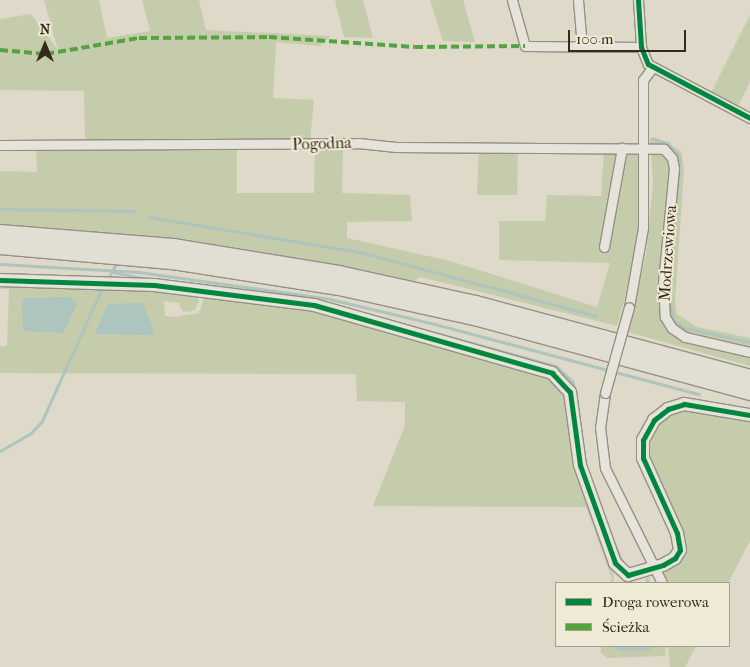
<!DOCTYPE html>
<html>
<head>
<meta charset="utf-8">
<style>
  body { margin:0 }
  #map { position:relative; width:750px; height:667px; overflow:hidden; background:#ded9c8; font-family:"IM FELL French Canon",serif }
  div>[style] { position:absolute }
  .green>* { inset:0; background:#c5ccac }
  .water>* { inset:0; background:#aec4be }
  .stream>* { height:2.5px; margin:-1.25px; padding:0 1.25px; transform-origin:1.25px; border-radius:1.25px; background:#aec4be }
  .roads { filter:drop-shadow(1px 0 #949084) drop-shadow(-1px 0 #949084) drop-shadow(0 1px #949084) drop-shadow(0 -1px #949084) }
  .street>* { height:9px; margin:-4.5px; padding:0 4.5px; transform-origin:4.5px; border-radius:4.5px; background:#e6e3da }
  .secondary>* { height:12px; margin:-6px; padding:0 6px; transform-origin:6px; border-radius:6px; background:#e6e3da }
  .highway>* { height:16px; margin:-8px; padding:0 8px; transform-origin:8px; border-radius:8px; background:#e1ded4 }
  .bridges { filter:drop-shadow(1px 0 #949084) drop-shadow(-1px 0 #949084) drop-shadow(0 1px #949084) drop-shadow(0 -1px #949084) }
  .street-bridge>* { height:9px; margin:-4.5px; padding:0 4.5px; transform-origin:4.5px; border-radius:4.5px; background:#e6e3da }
  .quiet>* { height:4px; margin-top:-2px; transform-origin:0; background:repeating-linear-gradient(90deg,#53a340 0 8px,transparent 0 12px) }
  .cycleway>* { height:5px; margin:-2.5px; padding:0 2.5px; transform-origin:2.5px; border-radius:2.5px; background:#00873e }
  span { translate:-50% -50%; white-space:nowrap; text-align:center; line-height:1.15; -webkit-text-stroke:4px #efead5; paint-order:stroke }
  .street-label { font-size:16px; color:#36291a }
  .legend { position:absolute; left:555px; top:582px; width:175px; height:65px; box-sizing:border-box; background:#efead5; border:1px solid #a59d8a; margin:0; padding:6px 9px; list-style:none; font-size:15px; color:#36291a }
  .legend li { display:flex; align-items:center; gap:10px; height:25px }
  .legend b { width:25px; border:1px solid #a59d8a }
  .north { position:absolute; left:20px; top:20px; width:50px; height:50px; -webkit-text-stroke:4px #efead5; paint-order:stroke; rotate:0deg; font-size:14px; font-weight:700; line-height:20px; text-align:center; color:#36291a }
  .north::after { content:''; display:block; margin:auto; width:18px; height:22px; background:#36291a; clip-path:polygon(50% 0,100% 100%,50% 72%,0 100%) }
  .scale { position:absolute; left:568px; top:30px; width:118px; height:22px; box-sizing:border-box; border:2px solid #36291a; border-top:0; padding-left:6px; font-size:15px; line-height:18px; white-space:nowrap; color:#36291a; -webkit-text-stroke:4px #efead5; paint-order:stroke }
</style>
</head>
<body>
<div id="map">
  <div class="green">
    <div style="clip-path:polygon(44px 0,99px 0,107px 38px,150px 31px,142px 0,199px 0,206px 30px,331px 36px,320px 46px,276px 42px,273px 98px,314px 100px,310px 140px,372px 148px,343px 148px,342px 193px,410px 195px,412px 221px,347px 222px,347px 238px,450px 261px,597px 307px,610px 263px,499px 260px,499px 221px,545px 221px,547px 195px,601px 196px,604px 151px,638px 155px,638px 234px,634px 265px,617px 326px,421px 277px,414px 281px,151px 236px,0 225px,0 171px,37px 172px,36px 145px,237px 147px,237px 193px,314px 193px,315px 145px,85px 145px,84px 91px,0 90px,0 19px,31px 14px,58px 50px)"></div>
    <div style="clip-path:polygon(335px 0,363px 0,373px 38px,344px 37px)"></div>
    <div style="clip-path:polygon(430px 0,463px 0,475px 42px,443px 41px)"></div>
    <div style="clip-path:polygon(750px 15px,750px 82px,738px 106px,711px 93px)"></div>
    <div style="clip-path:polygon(655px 137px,681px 151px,684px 170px,675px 303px,677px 314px,697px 327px,750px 338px,750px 366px,628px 332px,646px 254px,653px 183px,650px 138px)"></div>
    <div style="clip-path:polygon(518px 148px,517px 195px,477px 195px,479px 149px)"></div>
    <div style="clip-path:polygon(0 284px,116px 286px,197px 296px,199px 301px,195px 310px,188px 312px,182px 311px,179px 303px,164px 301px,165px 316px,175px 317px,199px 313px,204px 297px,309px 308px,545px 375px,565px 393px,577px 469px,614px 576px,613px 583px,609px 583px,612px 579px,586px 507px,373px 506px,405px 425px,405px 402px,357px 401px,356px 374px,0 373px,0 346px,7px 346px,9px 289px,0 289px)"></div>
    <div style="clip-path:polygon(683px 410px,699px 410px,750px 420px,750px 541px,728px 583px,662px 583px,660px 576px,682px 558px,648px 460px,649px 441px,665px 417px)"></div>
    <div style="clip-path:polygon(601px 646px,665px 646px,666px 656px,608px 658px,601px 653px)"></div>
    <div style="clip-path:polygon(668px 646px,696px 646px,685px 667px,670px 667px)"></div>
  </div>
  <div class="water">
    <div style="clip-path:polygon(71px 297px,77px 304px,63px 333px,23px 331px,22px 302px,24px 298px)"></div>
    <div style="clip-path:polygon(142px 303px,154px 329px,153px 335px,95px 334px,108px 304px)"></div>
    <div style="clip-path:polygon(612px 646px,654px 646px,648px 651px,620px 651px)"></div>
  </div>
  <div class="stream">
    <div style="left:653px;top:139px;width:16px;rotate:15deg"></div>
    <div style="left:668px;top:143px;width:19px;rotate:51deg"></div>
    <div style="left:680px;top:158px;width:141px;rotate:94.5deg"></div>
    <div style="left:669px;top:299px;width:22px;rotate:77deg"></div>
    <div style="left:674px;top:320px;width:14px;rotate:36deg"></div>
    <div style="left:685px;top:328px;width:66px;rotate:12.2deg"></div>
    <div style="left:0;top:209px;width:134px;rotate:0.9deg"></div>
    <div style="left:150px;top:217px;width:213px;rotate:9.5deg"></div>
    <div style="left:360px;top:252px;width:245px;rotate:15.1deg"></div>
    <div style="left:0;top:264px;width:139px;rotate:3.3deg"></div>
    <div style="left:139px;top:272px;width:193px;rotate:8deg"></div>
    <div style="left:330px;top:299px;width:108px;rotate:13.4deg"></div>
    <div style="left:435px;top:324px;width:273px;rotate:14.9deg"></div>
    <div style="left:113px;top:272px;width:35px;rotate:12deg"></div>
    <div style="left:110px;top:275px;width:15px;rotate:-62deg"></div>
    <div style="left:374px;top:316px;width:189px;rotate:15.4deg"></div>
    <div style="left:556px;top:366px;width:23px;rotate:43deg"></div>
    <div style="left:573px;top:382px;width:32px;rotate:79deg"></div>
    <div style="left:0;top:451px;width:36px;rotate:-30deg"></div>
    <div style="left:31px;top:433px;width:16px;rotate:-47deg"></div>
    <div style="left:42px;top:421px;width:146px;rotate:-65.7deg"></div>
    <div style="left:614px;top:543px;width:22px;rotate:66deg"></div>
    <div style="left:647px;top:579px;width:4px;rotate:63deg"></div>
  </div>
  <div class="roads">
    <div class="street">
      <div style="left:512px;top:0;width:48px;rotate:74.2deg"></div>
      <div style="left:525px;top:46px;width:116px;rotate:0.5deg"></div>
      <div style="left:578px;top:0;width:47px;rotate:85.1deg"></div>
      <div style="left:638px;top:0;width:47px;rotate:86.3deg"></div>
      <div style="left:641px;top:47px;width:18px;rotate:68deg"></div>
      <div style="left:648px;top:64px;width:115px;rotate:27.9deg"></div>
      <div style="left:0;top:145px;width:358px;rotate:-0.3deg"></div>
      <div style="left:358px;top:143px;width:38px;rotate:6deg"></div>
      <div style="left:396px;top:147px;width:268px;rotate:0.4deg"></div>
      <div style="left:664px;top:149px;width:12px;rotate:48deg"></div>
      <div style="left:672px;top:158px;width:10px;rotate:79deg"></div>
      <div style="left:674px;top:168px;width:115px;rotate:95.5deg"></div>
      <div style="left:663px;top:282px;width:35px;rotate:87deg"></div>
      <div style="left:665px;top:317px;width:13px;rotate:58deg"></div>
      <div style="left:672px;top:328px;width:16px;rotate:35deg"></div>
      <div style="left:685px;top:337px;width:67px;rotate:13deg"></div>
      <div style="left:604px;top:247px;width:101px;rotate:-79.7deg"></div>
      <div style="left:629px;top:307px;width:80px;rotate:-80deg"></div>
      <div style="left:643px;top:228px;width:148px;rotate:-90deg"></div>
      <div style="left:643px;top:80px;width:15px;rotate:-53deg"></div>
      <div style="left:605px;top:393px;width:34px;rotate:98deg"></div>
      <div style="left:600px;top:427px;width:41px;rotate:83deg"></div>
      <div style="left:605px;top:468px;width:128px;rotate:63.6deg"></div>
    </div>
    <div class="secondary">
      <div style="left:0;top:280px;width:154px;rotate:1.9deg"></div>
      <div style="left:154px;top:285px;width:161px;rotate:7.1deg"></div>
      <div style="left:314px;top:305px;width:248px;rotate:15.9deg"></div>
      <div style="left:552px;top:373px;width:26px;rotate:47deg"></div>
      <div style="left:570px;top:392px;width:74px;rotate:82.2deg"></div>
      <div style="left:580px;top:465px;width:104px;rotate:70.3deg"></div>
      <div style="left:615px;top:563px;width:18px;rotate:43deg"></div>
      <div style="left:628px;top:575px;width:36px;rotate:-16deg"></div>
      <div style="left:663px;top:565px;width:14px;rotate:-30deg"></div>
      <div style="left:675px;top:558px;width:9px;rotate:-58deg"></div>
      <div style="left:680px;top:550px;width:17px;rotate:-100deg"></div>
      <div style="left:677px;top:533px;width:82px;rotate:-114.4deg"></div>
      <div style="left:643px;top:458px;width:18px;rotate:-90deg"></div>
      <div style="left:643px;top:440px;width:23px;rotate:-61deg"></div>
      <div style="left:654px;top:420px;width:18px;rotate:-38deg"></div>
      <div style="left:668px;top:409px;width:17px;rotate:-17deg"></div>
      <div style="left:684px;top:404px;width:67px;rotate:9.5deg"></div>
    </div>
    <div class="highway">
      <div style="left:0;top:233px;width:174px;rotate:4.6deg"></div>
      <div style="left:173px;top:247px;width:168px;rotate:9.2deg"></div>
      <div style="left:339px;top:274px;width:140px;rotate:12.4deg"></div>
      <div style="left:476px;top:304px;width:284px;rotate:15.1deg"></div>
      <div style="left:0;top:246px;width:174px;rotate:5deg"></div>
      <div style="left:173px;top:261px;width:168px;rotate:8.9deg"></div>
      <div style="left:339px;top:287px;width:138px;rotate:12.5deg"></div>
      <div style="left:474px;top:317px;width:286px;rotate:15.2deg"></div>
    </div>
  </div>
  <div class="bridges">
    <div class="street-bridge">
      <div style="left:605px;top:393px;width:89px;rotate:-74.4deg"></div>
    </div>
  </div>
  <div class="quiet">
    <div style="left:0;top:50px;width:46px;rotate:5deg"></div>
    <div style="left:46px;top:54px;width:94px;rotate:-9.8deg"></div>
    <div style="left:139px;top:38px;width:130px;rotate:-0.4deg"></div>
    <div style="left:269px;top:37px;width:146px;rotate:3.9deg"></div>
    <div style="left:415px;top:47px;width:110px;rotate:-0.5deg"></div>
  </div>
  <div class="cycleway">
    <div style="left:638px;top:0;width:47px;rotate:86.3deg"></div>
    <div style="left:641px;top:47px;width:18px;rotate:68deg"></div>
    <div style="left:648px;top:64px;width:115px;rotate:27.9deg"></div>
    <div style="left:0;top:280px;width:154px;rotate:1.9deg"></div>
    <div style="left:154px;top:285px;width:161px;rotate:7.1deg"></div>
    <div style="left:314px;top:305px;width:248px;rotate:15.9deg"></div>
    <div style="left:552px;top:373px;width:26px;rotate:47deg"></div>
    <div style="left:570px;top:392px;width:74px;rotate:82.2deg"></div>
    <div style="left:580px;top:465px;width:104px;rotate:70.3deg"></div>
    <div style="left:615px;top:563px;width:18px;rotate:43deg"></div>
    <div style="left:628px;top:575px;width:36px;rotate:-16deg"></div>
    <div style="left:663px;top:565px;width:14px;rotate:-30deg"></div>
    <div style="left:675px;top:558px;width:9px;rotate:-58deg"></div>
    <div style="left:680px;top:550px;width:17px;rotate:-100deg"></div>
    <div style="left:677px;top:533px;width:82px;rotate:-114.4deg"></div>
    <div style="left:643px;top:458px;width:18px;rotate:-90deg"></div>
    <div style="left:643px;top:440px;width:23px;rotate:-61deg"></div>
    <div style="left:654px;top:420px;width:18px;rotate:-38deg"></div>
    <div style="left:668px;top:409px;width:17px;rotate:-17deg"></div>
    <div style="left:684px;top:404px;width:67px;rotate:9.5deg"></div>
  </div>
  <div class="street-label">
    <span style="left:322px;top:144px;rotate:-2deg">Pogodna</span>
    <span style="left:668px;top:253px;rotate:-86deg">Modrzewiowa</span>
  </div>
  <ul class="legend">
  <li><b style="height:6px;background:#00873e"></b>Droga rowerowa</li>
  <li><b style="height:6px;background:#53a340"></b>Ścieżka</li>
  </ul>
  <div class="north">N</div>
  <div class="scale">100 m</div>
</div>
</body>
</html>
